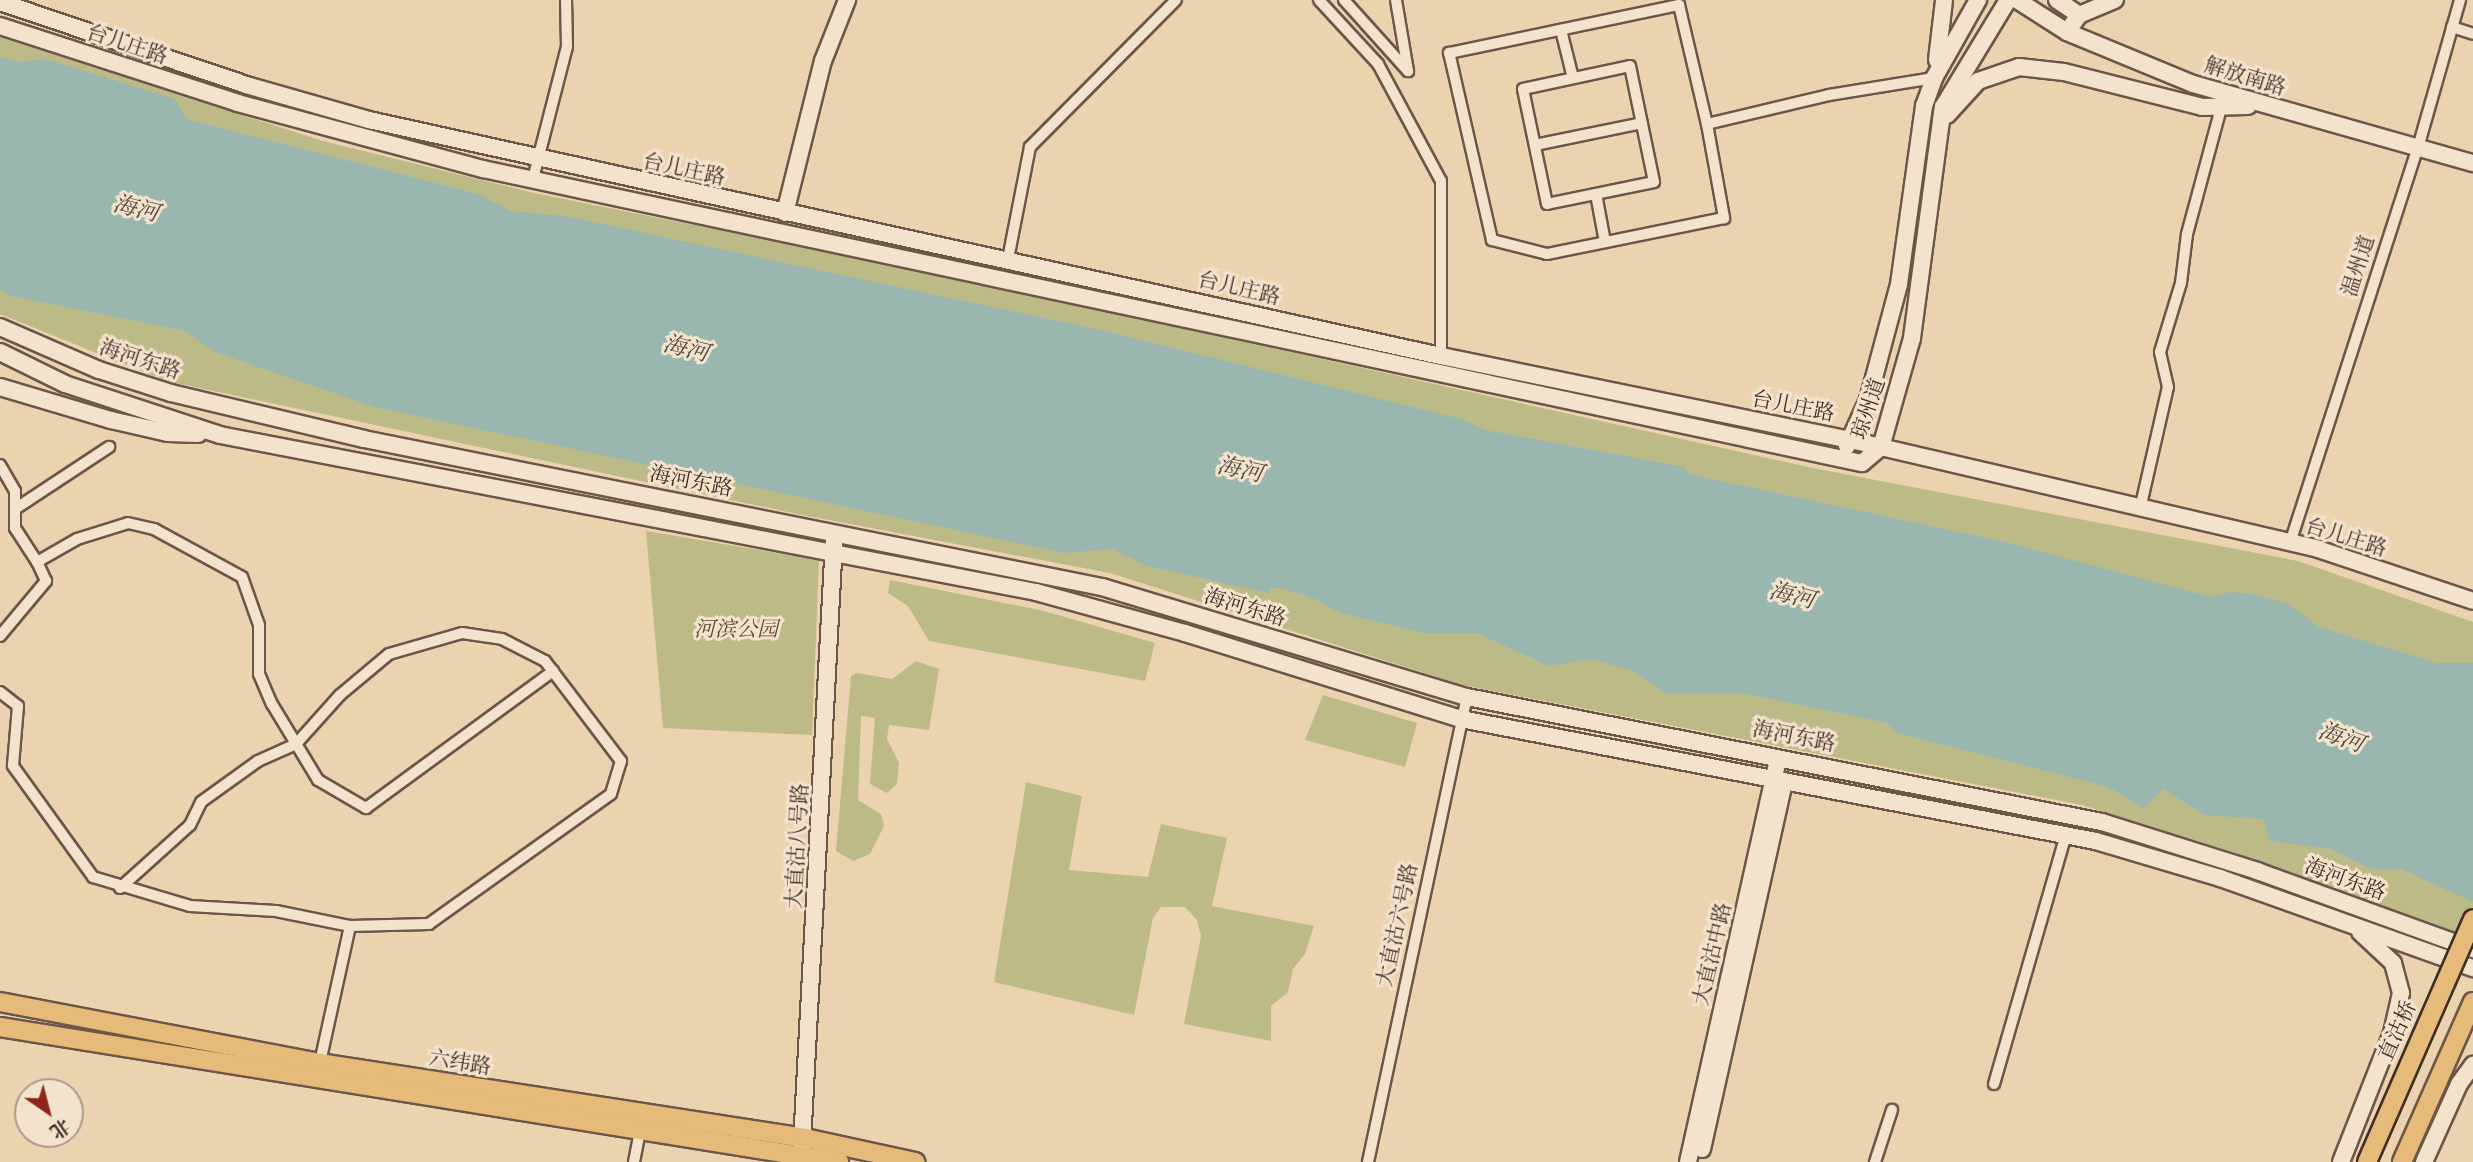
<!DOCTYPE html>
<html>
<head>
<meta charset="utf-8">
<style>
  body { margin:0 }
  #map { position:relative; width:2473px; height:1162px; overflow:hidden; background:#ecd3b0; font-family:"IM FELL Double Pica","Noto Serif SC",serif }
  div>[style] { position:absolute }
  .green>* { inset:0; background:#bcbb88 }
  .water>* { inset:0; background:#99b7ae }
  .roads { filter:drop-shadow(2px 0 #6b5648) drop-shadow(-2px 0 #6b5648) drop-shadow(0 2px #6b5648) drop-shadow(0 -2px #6b5648) }
  .street>* { height:10px; margin:-5px; padding:0 5px; transform-origin:5px; border-radius:5px; background:#f3e2cc }
  .secondary>* { height:16px; margin:-8px; padding:0 8px; transform-origin:8px; border-radius:8px; background:#f3e2cc }
  .primary>* { height:18px; margin:-9px; padding:0 9px; transform-origin:9px; border-radius:9px; background:#e6ba78 }
  .bridges { filter:drop-shadow(2px 0 #402d26) drop-shadow(-2px 0 #402d26) drop-shadow(0 2px #402d26) drop-shadow(0 -2px #402d26) }
  .primary-bridge>* { height:18px; margin:-9px; padding:0 9px; transform-origin:9px; border-radius:9px; background:#e6ba78 }
  span { translate:-50% -50%; white-space:nowrap; text-align:center; line-height:1.15; -webkit-text-stroke:6px #f3e2cc; paint-order:stroke }
  .street-label { font-size:21px; color:#402d26 }
  .park-label { font-size:21px; color:#59493a; font-style:italic }
  .water-label { font-size:23px; color:#524941; font-style:italic }
  .north { position:absolute; left:14px; top:1078px; width:70px; height:70px; box-sizing:border-box; background:#f3e2cc; border:2px solid #ab9a8a; border-radius:50%; rotate:145deg; font-size:19px; font-weight:700; line-height:28px; text-align:center; color:#402d26 }
  .north::after { content:''; display:block; margin:auto; width:24px; height:32px; background:#8f2418; clip-path:polygon(50% 0,100% 100%,50% 72%,0 100%) }
</style>
</head>
<body>
<div id="map">
  <div class="green">
    <div style="clip-path:polygon(0 37px,323px 141px,534px 193px,920px 270px,1813px 468px,2298px 561px,2473px 622px,2473px 938px,2233px 852px,2082px 805px,1462px 685px,1110px 573px,797px 514px,166px 381px,0 314px)"></div>
    <div style="clip-path:polygon(646px 531px,819px 560px,812px 735px,663px 728px)"></div>
    <div style="clip-path:polygon(890px 580px,1044px 611px,1155px 643px,1145px 681px,929px 641px,908px 606px,888px 593px)"></div>
    <div style="clip-path:polygon(916px 661px,939px 669px,929px 730px,889px 725px,887px 739px,899px 763px,897px 784px,887px 793px,870px 784px,875px 718px,861px 716px,858px 800px,881px 814px,884px 826px,870px 854px,853px 861px,836px 851px,851px 676px,857px 673px,892px 679px)"></div>
    <div style="clip-path:polygon(1323px 695px,1417px 723px,1405px 767px,1305px 740px)"></div>
    <div style="clip-path:polygon(1026px 782px,1082px 796px,1069px 870px,1148px 877px,1161px 824px,1227px 838px,1212px 906px,1314px 926px,1305px 954px,1293px 969px,1288px 992px,1271px 1006px,1271px 1041px,1184px 1024px,1201px 936px,1197px 920px,1185px 907px,1161px 907px,1153px 918px,1134px 1015px,994px 982px)"></div>
  </div>
  <div class="water">
    <div style="clip-path:polygon(0 57px,18px 62px,45px 59px,175px 99px,186px 119px,478px 194px,511px 211px,565px 216px,1105px 331px,1465px 420px,1485px 430px,1684px 467px,1688px 474px,2005px 542px,2211px 597px,2231px 592px,2258px 595px,2288px 604px,2319px 627px,2437px 663px,2473px 663px,2473px 902px,2401px 869px,2371px 869px,2331px 849px,2270px 841px,2263px 819px,2204px 815px,2163px 789px,2143px 808px,2108px 787px,1897px 733px,1887px 723px,1742px 693px,1666px 694px,1634px 671px,1590px 659px,1549px 666px,1477px 633px,1424px 633px,1340px 613px,1315px 599px,1284px 589px,1271px 587px,1269px 593px,1147px 566px,1112px 549px,1064px 553px,374px 407px,215px 352px,185px 331px,10px 296px,0 289px)"></div>
  </div>
  <div class="roads">
    <div class="street">
      <div style="left:1319px;top:0;width:87px;rotate:47.3deg"></div>
      <div style="left:1378px;top:64px;width:133px;rotate:61.7deg"></div>
      <div style="left:1441px;top:181px;width:175px;rotate:90deg"></div>
      <div style="left:1344px;top:0;width:96px;rotate:48deg"></div>
      <div style="left:1408px;top:71px;width:72px;rotate:-99.6deg"></div>
      <div style="left:2452px;top:27px;width:22px;rotate:18deg"></div>
      <div style="left:1561px;top:30px;width:49px;rotate:76deg"></div>
      <div style="left:1630px;top:66px;width:118px;rotate:78.3deg"></div>
      <div style="left:1654px;top:182px;width:109px;rotate:168.4deg"></div>
      <div style="left:1547px;top:204px;width:117px;rotate:-101.8deg"></div>
      <div style="left:1523px;top:89px;width:109px;rotate:-12.1deg"></div>
      <div style="left:1707px;top:124px;width:96px;rotate:79.7deg"></div>
      <div style="left:1724px;top:218px;width:181px;rotate:168.5deg"></div>
      <div style="left:1547px;top:254px;width:57px;rotate:-165.7deg"></div>
      <div style="left:1492px;top:240px;width:192px;rotate:-102.9deg"></div>
      <div style="left:1449px;top:53px;width:235px;rotate:-11.8deg"></div>
      <div style="left:1679px;top:5px;width:122px;rotate:76.8deg"></div>
      <div style="left:1707px;top:124px;width:125px;rotate:-13.4deg"></div>
      <div style="left:1829px;top:95px;width:106px;rotate:-9.2deg"></div>
      <div style="left:1535px;top:145px;width:109px;rotate:-11.6deg"></div>
      <div style="left:533px;top:179px;width:136px;rotate:-75.6deg"></div>
      <div style="left:567px;top:47px;width:47px;rotate:-91.2deg"></div>
      <div style="left:1596px;top:194px;width:49px;rotate:79.4deg"></div>
      <div style="left:1008px;top:259px;width:114px;rotate:-78.9deg"></div>
      <div style="left:1030px;top:147px;width:207px;rotate:-45.2deg"></div>
      <div style="left:0;top:465px;width:30px;rotate:60deg"></div>
      <div style="left:15px;top:491px;width:37px;rotate:90deg"></div>
      <div style="left:15px;top:528px;width:40px;rotate:57.1deg"></div>
      <div style="left:37px;top:562px;width:46px;rotate:-29.9deg"></div>
      <div style="left:77px;top:539px;width:53px;rotate:-17.4deg"></div>
      <div style="left:128px;top:523px;width:27px;rotate:13deg"></div>
      <div style="left:154px;top:529px;width:100px;rotate:28.6deg"></div>
      <div style="left:242px;top:577px;width:51px;rotate:70.5deg"></div>
      <div style="left:259px;top:625px;width:49px;rotate:90deg"></div>
      <div style="left:259px;top:674px;width:33px;rotate:67deg"></div>
      <div style="left:272px;top:704px;width:89px;rotate:58.8deg"></div>
      <div style="left:318px;top:780px;width:56px;rotate:30.3deg"></div>
      <div style="left:366px;top:808px;width:232px;rotate:-36.2deg"></div>
      <div style="left:15px;top:509px;width:113px;rotate:-33.4deg"></div>
      <div style="left:2140px;top:509px;width:125px;rotate:-77.1deg"></div>
      <div style="left:2168px;top:387px;width:36px;rotate:-103deg"></div>
      <div style="left:2160px;top:352px;width:72px;rotate:-73.1deg"></div>
      <div style="left:2181px;top:283px;width:49px;rotate:-83deg"></div>
      <div style="left:2187px;top:234px;width:131px;rotate:-74.9deg"></div>
      <div style="left:2290px;top:543px;width:419px;rotate:-72.1deg"></div>
      <div style="left:2419px;top:144px;width:150px;rotate:-74.1deg"></div>
      <div style="left:0;top:636px;width:72px;rotate:-50.1deg"></div>
      <div style="left:46px;top:581px;width:21px;rotate:-115deg"></div>
      <div style="left:0;top:692px;width:23px;rotate:38deg"></div>
      <div style="left:18px;top:706px;width:60px;rotate:94.8deg"></div>
      <div style="left:13px;top:766px;width:137px;rotate:54.2deg"></div>
      <div style="left:93px;top:877px;width:101px;rotate:16.6deg"></div>
      <div style="left:190px;top:906px;width:86px;rotate:3.3deg"></div>
      <div style="left:276px;top:911px;width:76px;rotate:11.5deg"></div>
      <div style="left:120px;top:888px;width:94px;rotate:-42deg"></div>
      <div style="left:190px;top:825px;width:25px;rotate:-64deg"></div>
      <div style="left:201px;top:802px;width:70px;rotate:-35.7deg"></div>
      <div style="left:258px;top:761px;width:42px;rotate:-24.1deg"></div>
      <div style="left:296px;top:744px;width:66px;rotate:-48.1deg"></div>
      <div style="left:340px;top:695px;width:64px;rotate:-39.9deg"></div>
      <div style="left:389px;top:654px;width:76px;rotate:-16deg"></div>
      <div style="left:462px;top:633px;width:40px;rotate:8.5deg"></div>
      <div style="left:502px;top:639px;width:48px;rotate:27.1deg"></div>
      <div style="left:545px;top:661px;width:126px;rotate:52.8deg"></div>
      <div style="left:621px;top:761px;width:34px;rotate:107deg"></div>
      <div style="left:611px;top:794px;width:224px;rotate:144.5deg"></div>
      <div style="left:429px;top:924px;width:79px;rotate:178.5deg"></div>
      <div style="left:350px;top:926px;width:140px;rotate:102.4deg"></div>
      <div style="left:1994px;top:1084px;width:260px;rotate:-73.9deg"></div>
      <div style="left:634px;top:1162px;width:33px;rotate:-79deg"></div>
      <div style="left:1368px;top:1162px;width:475px;rotate:-78deg"></div>
      <div style="left:1875px;top:1162px;width:55px;rotate:-71.9deg"></div>
    </div>
    <div class="secondary">
      <div style="left:2017px;top:0;width:59px;rotate:32.6deg"></div>
      <div style="left:2067px;top:32px;width:136px;rotate:22.4deg"></div>
      <div style="left:2193px;top:84px;width:291px;rotate:15.8deg"></div>
      <div style="left:2057px;top:0;width:27px;rotate:34deg"></div>
      <div style="left:0;top:2px;width:260px;rotate:18.6deg"></div>
      <div style="left:246px;top:85px;width:128px;rotate:15.9deg"></div>
      <div style="left:369px;top:120px;width:1098px;rotate:12.42deg"></div>
      <div style="left:1441px;top:356px;width:419px;rotate:11.6deg"></div>
      <div style="left:1851px;top:440px;width:480px;rotate:13.1deg"></div>
      <div style="left:2318px;top:549px;width:163px;rotate:18.5deg"></div>
      <div style="left:0;top:26px;width:250px;rotate:17.9deg"></div>
      <div style="left:238px;top:103px;width:254px;rotate:15.1deg"></div>
      <div style="left:483px;top:169px;width:1410px;rotate:12.04deg"></div>
      <div style="left:1862px;top:463px;width:25px;rotate:-40deg"></div>
      <div style="left:1881px;top:447px;width:113px;rotate:-74.1deg"></div>
      <div style="left:1912px;top:338px;width:233px;rotate:-82.4deg"></div>
      <div style="left:1943px;top:107px;width:125px;rotate:-58.7deg"></div>
      <div style="left:2067px;top:32px;width:21px;rotate:-55deg"></div>
      <div style="left:2079px;top:15px;width:39px;rotate:-23deg"></div>
      <div style="left:1937px;top:60px;width:60px;rotate:-83.3deg"></div>
      <div style="left:1947px;top:115px;width:46px;rotate:-47.6deg"></div>
      <div style="left:1978px;top:81px;width:43px;rotate:-18.9deg"></div>
      <div style="left:2019px;top:67px;width:45px;rotate:6.3deg"></div>
      <div style="left:2064px;top:72px;width:142px;rotate:14.2deg"></div>
      <div style="left:2202px;top:107px;width:46px;rotate:-1.2deg"></div>
      <div style="left:785px;top:213px;width:157px;rotate:-76deg"></div>
      <div style="left:823px;top:61px;width:66px;rotate:-68.5deg"></div>
      <div style="left:0;top:327px;width:108px;rotate:23.5deg"></div>
      <div style="left:99px;top:370px;width:76px;rotate:17.7deg"></div>
      <div style="left:171px;top:393px;width:198px;rotate:13.4deg"></div>
      <div style="left:364px;top:439px;width:753px;rotate:11.34deg"></div>
      <div style="left:1102px;top:587px;width:381px;rotate:16.8deg"></div>
      <div style="left:1467px;top:697px;width:647px;rotate:11.14deg"></div>
      <div style="left:2102px;top:822px;width:163px;rotate:17.5deg"></div>
      <div style="left:2257px;top:871px;width:230px;rotate:19.9deg"></div>
      <div style="left:0;top:352px;width:72px;rotate:26.2deg"></div>
      <div style="left:65px;top:384px;width:163px;rotate:18.2deg"></div>
      <div style="left:220px;top:435px;width:831px;rotate:10.89deg"></div>
      <div style="left:1036px;top:592px;width:155px;rotate:15.4deg"></div>
      <div style="left:1185px;top:633px;width:289px;rotate:17.3deg"></div>
      <div style="left:1461px;top:719px;width:647px;rotate:10.88deg"></div>
      <div style="left:2096px;top:841px;width:129px;rotate:16.6deg"></div>
      <div style="left:2220px;top:878px;width:269px;rotate:19.6deg"></div>
      <div style="left:0;top:387px;width:116px;rotate:16.6deg"></div>
      <div style="left:111px;top:420px;width:58px;rotate:12.8deg"></div>
      <div style="left:168px;top:433px;width:30px;rotate:2deg"></div>
      <div style="left:1847px;top:446px;width:51px;rotate:-65.5deg"></div>
      <div style="left:1868px;top:400px;width:120px;rotate:-75deg"></div>
      <div style="left:1899px;top:284px;width:180px;rotate:-82deg"></div>
      <div style="left:1924px;top:106px;width:30px;rotate:-70deg"></div>
      <div style="left:1934px;top:78px;width:90px;rotate:-60.6deg"></div>
      <div style="left:1702px;top:1149px;width:376px;rotate:-77.4deg"></div>
      <div style="left:801px;top:1162px;width:622px;rotate:-86.96deg"></div>
      <div style="left:1688px;top:1162px;width:404px;rotate:-77.4deg"></div>
      <div style="left:2341px;top:1162px;width:139px;rotate:-68.4deg"></div>
      <div style="left:2392px;top:1033px;width:41px;rotate:-77.3deg"></div>
      <div style="left:2401px;top:993px;width:31px;rotate:-105deg"></div>
      <div style="left:2393px;top:963px;width:45px;rotate:-136.8deg"></div>
      <div style="left:2424px;top:1162px;width:85px;rotate:-65.8deg"></div>
      <div style="left:2459px;top:1084px;width:24px;rotate:-54deg"></div>
    </div>
    <div class="primary">
      <div style="left:0;top:1002px;width:326px;rotate:10.8deg"></div>
      <div style="left:320px;top:1063px;width:491px;rotate:8.8deg"></div>
      <div style="left:805px;top:1138px;width:113px;rotate:12.3deg"></div>
      <div style="left:0;top:1027px;width:850px;rotate:9.14deg"></div>
      <div style="left:2402px;top:1162px;width:175px;rotate:-66.1deg"></div>
    </div>
  </div>
  <div class="bridges">
    <div class="primary-bridge">
      <div style="left:2367px;top:1162px;width:265px;rotate:-66.4deg"></div>
    </div>
  </div>
  <div class="street-label">
    <span style="left:127px;top:45px;rotate:18deg">台儿庄路</span>
    <span style="left:2245px;top:77px;rotate:17deg">解放南路</span>
    <span style="left:684px;top:170px;rotate:12deg">台儿庄路</span>
    <span style="left:2359px;top:266px;rotate:-72deg">温州道</span>
    <span style="left:1239px;top:289px;rotate:13deg">台儿庄路</span>
    <span style="left:140px;top:360px;rotate:18deg">海河东路</span>
    <span style="left:1793px;top:407px;rotate:11deg">台儿庄路</span>
    <span style="left:1869px;top:409px;rotate:-71deg">琼州道</span>
    <span style="left:691px;top:482px;rotate:11deg">海河东路</span>
    <span style="left:2346px;top:538px;rotate:17deg">台儿庄路</span>
    <span style="left:1245px;top:608px;rotate:17deg">海河东路</span>
    <span style="left:1794px;top:737px;rotate:11deg">海河东路</span>
    <span style="left:798px;top:846px;rotate:-87deg">大直沽八号路</span>
    <span style="left:2345px;top:880px;rotate:20deg">海河东路</span>
    <span style="left:1398px;top:925px;rotate:-78deg">大直沽六号路</span>
    <span style="left:1713px;top:954px;rotate:-77deg">大直沽中路</span>
    <span style="left:2398px;top:1031px;rotate:-66deg">直沽桥</span>
    <span style="left:460px;top:1063px;rotate:9deg">六纬路</span>
  </div>
  <div class="park-label">
    <span style="left:736px;top:630px">河滨公园</span>
  </div>
  <div class="water-label">
    <span style="left:136px;top:209px;rotate:14deg">海河</span>
    <span style="left:686px;top:349px;rotate:14deg">海河</span>
    <span style="left:1240px;top:470px;rotate:12deg">海河</span>
    <span style="left:1792px;top:596px;rotate:14deg">海河</span>
    <span style="left:2341px;top:738px;rotate:20deg">海河</span>
  </div>
  <div class="north">北</div>
</div>
</body>
</html>
